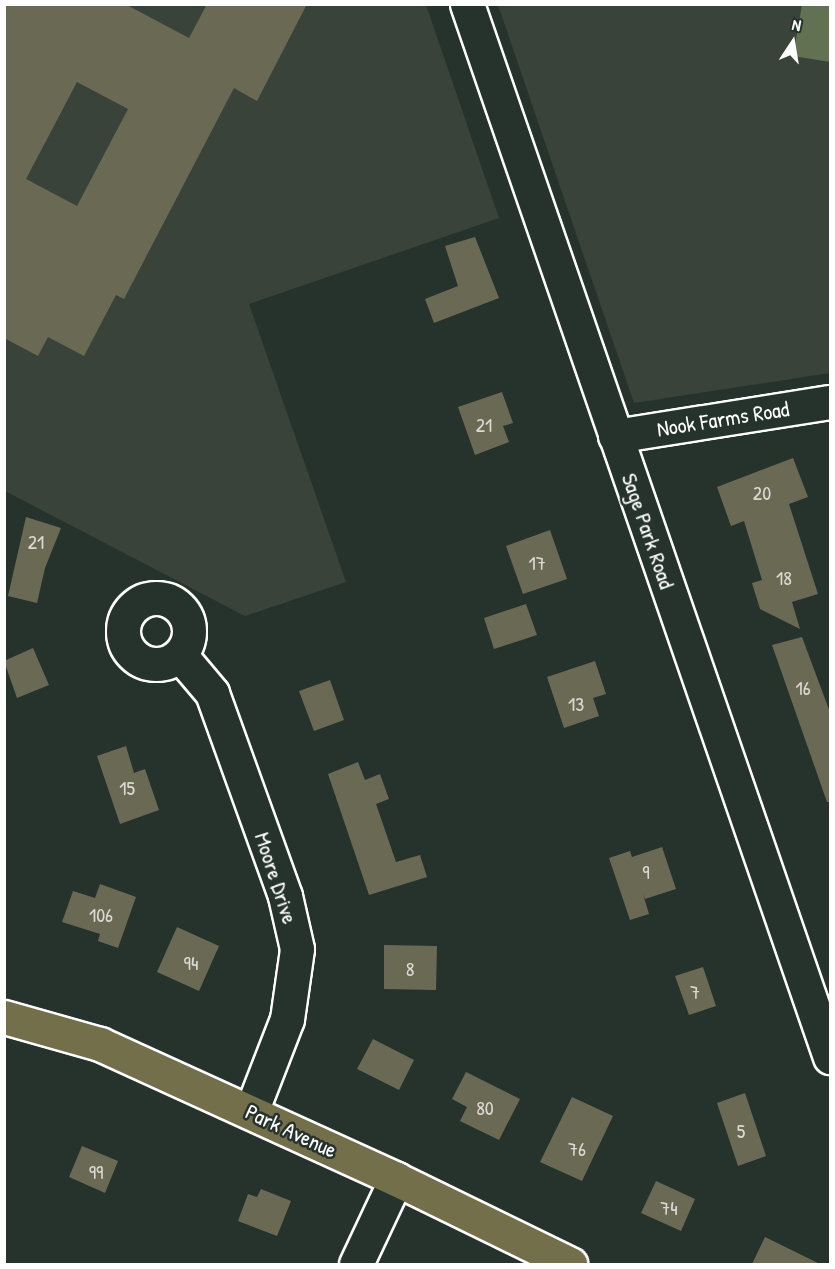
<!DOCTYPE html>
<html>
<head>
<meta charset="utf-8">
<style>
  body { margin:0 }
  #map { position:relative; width:835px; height:1269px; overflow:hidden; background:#26332d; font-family:"Patrick Hand",sans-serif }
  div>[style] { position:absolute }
  .built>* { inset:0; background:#3a4339 }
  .green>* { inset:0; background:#637153 }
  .building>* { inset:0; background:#6a6954 }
  .roads { filter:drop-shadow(2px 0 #fff) drop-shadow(-2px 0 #fff) drop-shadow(0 2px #fff) drop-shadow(0 -2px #fff) }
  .minor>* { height:33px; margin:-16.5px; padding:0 16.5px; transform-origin:16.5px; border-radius:16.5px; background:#26332d }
  .minor>.ring { margin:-16.5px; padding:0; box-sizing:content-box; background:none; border:33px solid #26332d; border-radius:50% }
  .major>* { height:33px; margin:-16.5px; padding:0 16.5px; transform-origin:16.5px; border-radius:16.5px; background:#726f4a }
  span { translate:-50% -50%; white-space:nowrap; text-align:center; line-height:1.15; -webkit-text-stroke:5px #26332d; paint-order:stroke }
  .number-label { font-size:20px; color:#dadad4 }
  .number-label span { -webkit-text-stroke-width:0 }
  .street-label { font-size:22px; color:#fff }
  .frame { position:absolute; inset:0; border:6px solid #fff; pointer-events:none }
  .north { position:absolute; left:763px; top:12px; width:60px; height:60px; -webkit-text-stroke:4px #26332d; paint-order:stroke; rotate:12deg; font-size:16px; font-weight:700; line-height:24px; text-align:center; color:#fff }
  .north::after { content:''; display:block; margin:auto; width:21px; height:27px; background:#fff; clip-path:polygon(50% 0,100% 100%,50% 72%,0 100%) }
</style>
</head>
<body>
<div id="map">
  <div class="built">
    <div style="clip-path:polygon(4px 5px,426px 5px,499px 218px,249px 304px,346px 582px,245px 616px,5px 491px)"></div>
    <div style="clip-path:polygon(498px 5px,830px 5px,830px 373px,634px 403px)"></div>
  </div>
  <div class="green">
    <div style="clip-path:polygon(802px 5px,830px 5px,830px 62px,793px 56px)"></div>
  </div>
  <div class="building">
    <div style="clip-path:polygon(evenodd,4px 4px,125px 4px,189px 38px,207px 4px,307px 4px,257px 101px,234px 88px,124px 299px,116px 295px,84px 356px,48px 337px,38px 356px,4px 338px,4px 4px,77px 82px,128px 109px,77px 206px,26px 179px,77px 82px)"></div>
    <div style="clip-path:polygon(475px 237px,499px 298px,434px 323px,425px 299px,458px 286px,445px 246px)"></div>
    <div style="clip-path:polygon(502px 392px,513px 423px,503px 426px,509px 442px,475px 455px,458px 407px)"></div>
    <div style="clip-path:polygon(793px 458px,808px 497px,789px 504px,818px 594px,792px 602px,800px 629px,760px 609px,752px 583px,762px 580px,744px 521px,731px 526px,717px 487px)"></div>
    <div style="clip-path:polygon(26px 517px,61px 528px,45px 568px,37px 603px,8px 596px)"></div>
    <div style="clip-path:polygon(550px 530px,567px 579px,523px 594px,506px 546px)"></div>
    <div style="clip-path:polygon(526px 604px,537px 635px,494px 649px,484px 618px)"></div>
    <div style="clip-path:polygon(802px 637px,831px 715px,831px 802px,827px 802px,772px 645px)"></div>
    <div style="clip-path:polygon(33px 648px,49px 685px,17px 698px,4px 661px)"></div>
    <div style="clip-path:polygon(595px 661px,606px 694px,593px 698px,599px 716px,564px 728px,547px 677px)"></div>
    <div style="clip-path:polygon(330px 680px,344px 720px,314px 731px,299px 691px)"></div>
    <div style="clip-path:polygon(126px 746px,134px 773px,145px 769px,159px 810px,120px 824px,97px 756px)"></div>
    <div style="clip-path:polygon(358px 762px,365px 780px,380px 774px,389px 799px,376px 804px,396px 862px,420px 855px,427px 877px,369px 895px,328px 774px)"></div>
    <div style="clip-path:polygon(662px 847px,676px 889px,645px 899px,643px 894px,649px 914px,630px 920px,609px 858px,630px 851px,632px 857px)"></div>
    <div style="clip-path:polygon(100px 884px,136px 897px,118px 948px,98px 941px,100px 934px,62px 922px,73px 891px,95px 898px)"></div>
    <div style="clip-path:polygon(177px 927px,219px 946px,199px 991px,157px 972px)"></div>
    <div style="clip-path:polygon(384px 945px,437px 946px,436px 990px,384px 989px)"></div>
    <div style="clip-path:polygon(703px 967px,716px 1006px,689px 1015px,675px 976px)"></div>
    <div style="clip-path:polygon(373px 1039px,414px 1060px,399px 1090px,357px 1069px)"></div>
    <div style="clip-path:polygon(466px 1072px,520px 1099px,499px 1140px,460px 1121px,467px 1107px,452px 1099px)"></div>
    <div style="clip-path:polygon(745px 1093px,766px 1156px,738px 1166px,717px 1103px)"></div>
    <div style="clip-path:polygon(572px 1097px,613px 1116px,582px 1181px,540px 1162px)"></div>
    <div style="clip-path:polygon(82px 1146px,118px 1161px,105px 1193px,69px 1177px)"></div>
    <div style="clip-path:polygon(656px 1181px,695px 1199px,681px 1231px,641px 1213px)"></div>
    <div style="clip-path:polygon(261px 1189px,291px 1201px,277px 1236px,238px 1221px,248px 1194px,257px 1197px)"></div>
    <div style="clip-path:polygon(765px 1237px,820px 1264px,752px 1264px)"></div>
  </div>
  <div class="roads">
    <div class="minor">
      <div style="left:467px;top:4px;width:1114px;rotate:70.98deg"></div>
      <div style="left:615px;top:436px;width:218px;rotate:-9deg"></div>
      <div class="ring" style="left:123px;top:598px;width:33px;height:33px"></div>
      <div style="left:180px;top:655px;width:50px;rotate:49.9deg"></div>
      <div style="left:212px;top:693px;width:216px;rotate:70.2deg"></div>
      <div style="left:285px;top:896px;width:54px;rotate:77.2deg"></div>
      <div style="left:297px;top:949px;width:71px;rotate:98.1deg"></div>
      <div style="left:287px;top:1019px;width:100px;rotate:111.2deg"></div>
      <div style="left:356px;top:1264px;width:94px;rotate:-64.8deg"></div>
    </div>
    <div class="major">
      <div style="left:4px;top:1017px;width:100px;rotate:15.7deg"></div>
      <div style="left:100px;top:1044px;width:325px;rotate:24.5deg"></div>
      <div style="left:396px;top:1179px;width:194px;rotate:26deg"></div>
    </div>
  </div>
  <div class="number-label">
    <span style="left:484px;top:424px">21</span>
    <span style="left:762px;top:492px">20</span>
    <span style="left:36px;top:541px">21</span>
    <span style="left:537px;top:562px">17</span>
    <span style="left:784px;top:577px">18</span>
    <span style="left:803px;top:687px">16</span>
    <span style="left:576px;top:703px">13</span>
    <span style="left:127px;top:787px">15</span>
    <span style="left:646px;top:871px">9</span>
    <span style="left:101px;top:914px">106</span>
    <span style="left:191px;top:962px">94</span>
    <span style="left:410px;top:968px">8</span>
    <span style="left:695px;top:991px">7</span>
    <span style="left:485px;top:1107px">80</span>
    <span style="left:741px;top:1130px">5</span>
    <span style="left:577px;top:1148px">76</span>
    <span style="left:96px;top:1171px">99</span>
    <span style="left:669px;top:1207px">74</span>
  </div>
  <div class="street-label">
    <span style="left:723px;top:419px;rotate:-9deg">Nook Farms Road</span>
    <span style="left:648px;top:531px;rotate:71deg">Sage Park Road</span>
    <span style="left:276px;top:878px;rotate:72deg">Moore Drive</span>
    <span style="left:291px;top:1131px;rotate:25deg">Park Avenue</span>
  </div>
  <div class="frame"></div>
  <div class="north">N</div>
</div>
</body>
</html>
